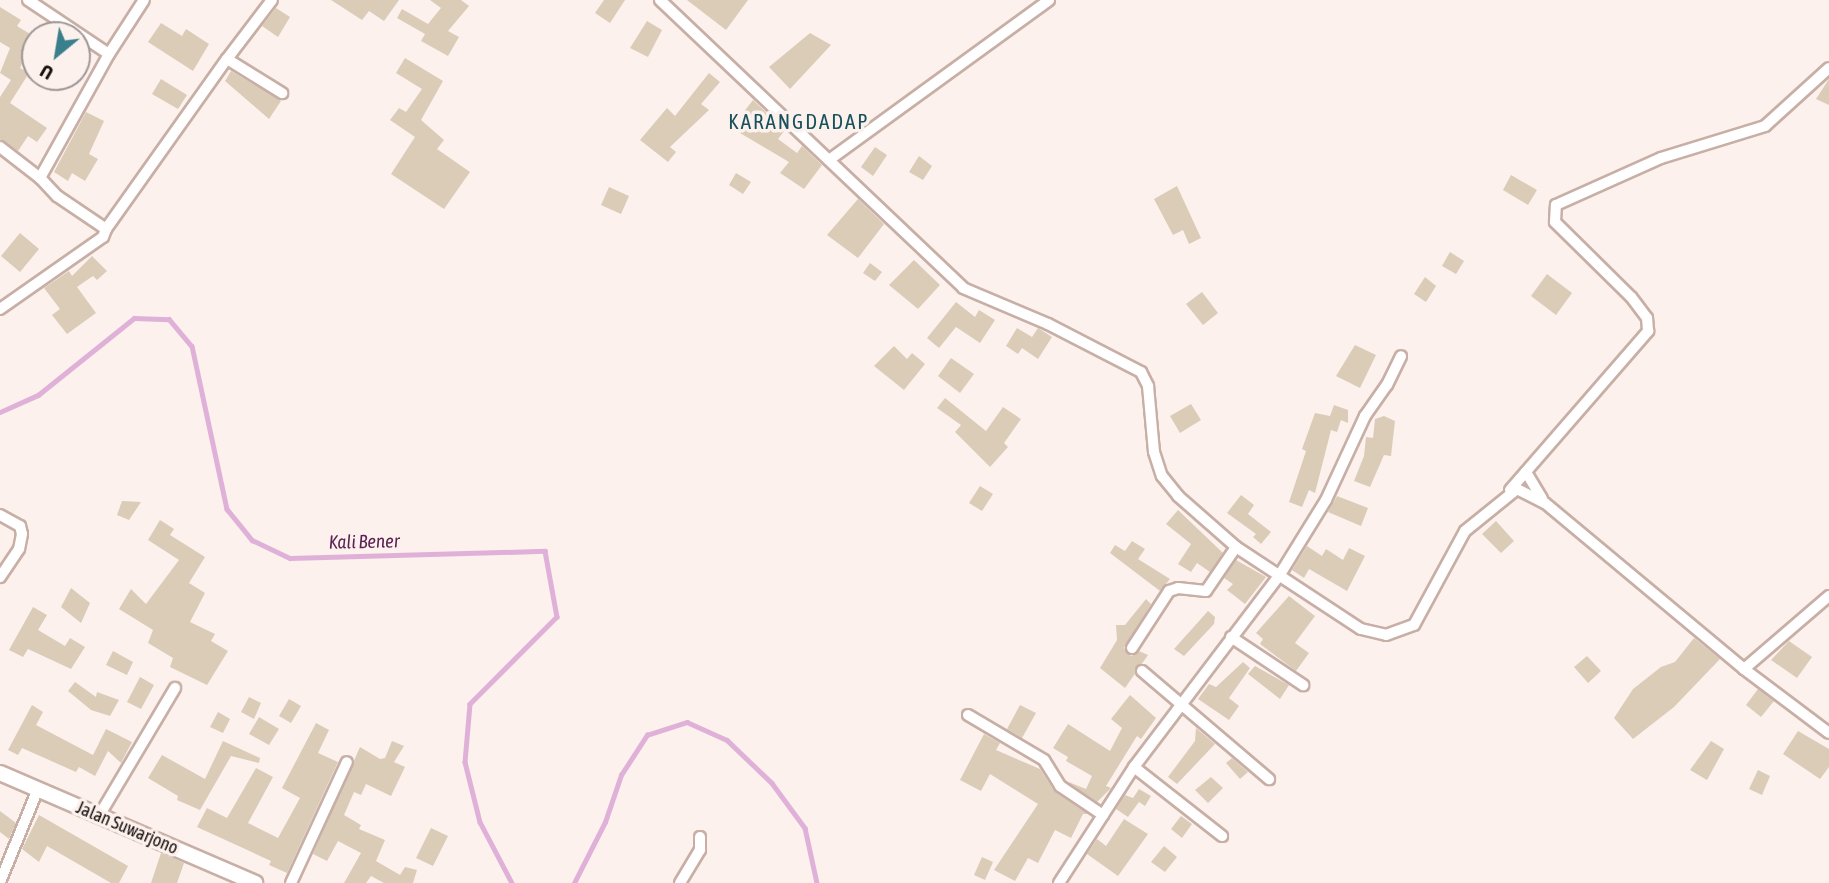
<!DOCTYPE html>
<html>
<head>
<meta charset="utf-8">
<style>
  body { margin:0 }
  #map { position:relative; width:1829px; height:883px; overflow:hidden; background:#fcf1ed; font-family:"Asap Condensed",sans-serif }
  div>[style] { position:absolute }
  .stream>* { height:4.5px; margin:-2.25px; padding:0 2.25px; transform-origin:2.25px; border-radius:2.25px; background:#e0b1d8 }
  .building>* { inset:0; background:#dbccb8 }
  .roads { filter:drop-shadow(2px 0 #c8afa6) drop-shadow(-2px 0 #c8afa6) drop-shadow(0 2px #c8afa6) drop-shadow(0 -2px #c8afa6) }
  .minor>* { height:10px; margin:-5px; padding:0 5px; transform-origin:5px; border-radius:5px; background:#fff }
  .tertiary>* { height:14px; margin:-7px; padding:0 7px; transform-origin:7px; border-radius:7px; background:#fff }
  span { translate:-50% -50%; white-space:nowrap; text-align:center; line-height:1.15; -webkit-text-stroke:7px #fcf1ed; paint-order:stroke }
  .street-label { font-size:18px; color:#160e0b }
  .water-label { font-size:19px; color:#5a2354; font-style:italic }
  .quarter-label { font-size:21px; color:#17515b; letter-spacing:2px }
  .north { position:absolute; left:21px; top:21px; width:70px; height:70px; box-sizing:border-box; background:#fcf1ed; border:2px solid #a09693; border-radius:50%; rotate:210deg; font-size:19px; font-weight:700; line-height:28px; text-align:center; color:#160e0b }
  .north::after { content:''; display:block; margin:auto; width:24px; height:32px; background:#397f8c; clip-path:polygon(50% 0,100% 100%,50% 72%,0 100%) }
</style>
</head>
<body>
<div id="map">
  <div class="stream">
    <div style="left:0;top:412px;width:42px;rotate:-24.1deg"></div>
    <div style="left:38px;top:395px;width:123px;rotate:-38.7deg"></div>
    <div style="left:134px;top:318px;width:35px;rotate:2deg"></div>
    <div style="left:169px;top:319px;width:35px;rotate:50deg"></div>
    <div style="left:192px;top:346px;width:167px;rotate:77.9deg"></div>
    <div style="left:227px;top:509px;width:40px;rotate:51deg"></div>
    <div style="left:252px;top:540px;width:42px;rotate:25.3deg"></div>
    <div style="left:290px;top:558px;width:255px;rotate:-1.6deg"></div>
    <div style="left:545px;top:551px;width:67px;rotate:79.7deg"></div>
    <div style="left:557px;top:617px;width:123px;rotate:135deg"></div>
    <div style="left:470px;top:704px;width:58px;rotate:94.9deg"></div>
    <div style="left:465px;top:762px;width:62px;rotate:76deg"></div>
    <div style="left:480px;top:822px;width:69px;rotate:62.3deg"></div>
    <div style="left:574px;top:883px;width:68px;rotate:-63.1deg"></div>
    <div style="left:605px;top:822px;width:50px;rotate:-71.2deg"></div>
    <div style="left:621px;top:775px;width:48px;rotate:-57deg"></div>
    <div style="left:647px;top:735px;width:42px;rotate:-18deg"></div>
    <div style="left:687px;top:722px;width:44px;rotate:24.2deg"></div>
    <div style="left:727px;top:740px;width:62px;rotate:43.7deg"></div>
    <div style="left:772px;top:783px;width:56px;rotate:53.7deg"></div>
    <div style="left:805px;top:828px;width:56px;rotate:77.7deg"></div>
  </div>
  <div class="building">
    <div style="clip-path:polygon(331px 0,399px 0,384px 21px,369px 11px,362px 20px)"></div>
    <div style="clip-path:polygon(430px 0,461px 0,469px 6px,448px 31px,459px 37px,448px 56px,421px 41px,425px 34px,397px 18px,402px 9px,428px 24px,441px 8px)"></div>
    <div style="clip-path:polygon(604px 0,625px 0,610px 23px,595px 13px)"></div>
    <div style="clip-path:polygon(687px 0,748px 0,726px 30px)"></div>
    <div style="clip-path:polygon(0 7px,21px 20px,17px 26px,35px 37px,20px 68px,29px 73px,10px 103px,47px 128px,37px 142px,28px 136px,18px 151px,0 139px,0 97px,11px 80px,0 73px,10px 48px,0 42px)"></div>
    <div style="clip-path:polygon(276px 8px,290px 17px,278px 37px,262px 26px)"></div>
    <div style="clip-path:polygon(647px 21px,662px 30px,648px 57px,630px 48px)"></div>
    <div style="clip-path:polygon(161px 23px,182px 36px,186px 29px,209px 44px,193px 71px,148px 42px)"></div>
    <div style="clip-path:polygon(810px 33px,831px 45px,790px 89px,769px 67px)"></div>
    <div style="clip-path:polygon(405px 58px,443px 81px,421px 120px,444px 140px,437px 149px,470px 172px,444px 209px,391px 174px,415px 137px,390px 120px,399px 108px,406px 112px,422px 89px,396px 73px)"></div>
    <div style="clip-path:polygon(231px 71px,281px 101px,269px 119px,225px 81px)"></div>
    <div style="clip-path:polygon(709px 73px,720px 82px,701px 104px,709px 110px,670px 147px,676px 152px,668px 162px,640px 140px,667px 108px,675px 116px)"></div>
    <div style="clip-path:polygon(161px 79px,187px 95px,178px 109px,152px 94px)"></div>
    <div style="clip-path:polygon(1829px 79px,1829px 105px,1816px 99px)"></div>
    <div style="clip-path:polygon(753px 100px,785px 130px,778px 139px,797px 153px,802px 146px,822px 165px,804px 189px,780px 173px,789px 162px,740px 133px,747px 125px,739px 118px)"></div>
    <div style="clip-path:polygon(86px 112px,104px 121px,89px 154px,98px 159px,85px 181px,72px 173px,68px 181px,54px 172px)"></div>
    <div style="clip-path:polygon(875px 147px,887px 155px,873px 176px,861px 167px)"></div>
    <div style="clip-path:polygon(919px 156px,932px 166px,923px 180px,909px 172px)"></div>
    <div style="clip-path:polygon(736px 173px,751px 182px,743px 194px,729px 185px)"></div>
    <div style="clip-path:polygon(1511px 175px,1537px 190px,1528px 205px,1503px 190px)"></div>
    <div style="clip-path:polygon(1177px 186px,1201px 238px,1189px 244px,1183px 230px,1173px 235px,1154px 199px)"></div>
    <div style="clip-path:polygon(609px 187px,629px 196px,621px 214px,601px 205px)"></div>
    <div style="clip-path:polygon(858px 199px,884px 224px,858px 258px,827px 235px)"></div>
    <div style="clip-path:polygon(20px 233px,39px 249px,20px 272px,1px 256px)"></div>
    <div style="clip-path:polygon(1450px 252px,1464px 261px,1456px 274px,1442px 266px)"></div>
    <div style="clip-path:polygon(92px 256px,107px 271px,97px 280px,93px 276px,77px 287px,96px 313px,67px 334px,52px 315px,60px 309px,44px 288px,69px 271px,72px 276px)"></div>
    <div style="clip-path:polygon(914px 260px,940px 285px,918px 309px,889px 285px)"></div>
    <div style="clip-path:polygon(870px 263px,882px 272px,875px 281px,863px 273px)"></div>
    <div style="clip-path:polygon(1547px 274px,1572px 293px,1556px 315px,1531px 296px)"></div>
    <div style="clip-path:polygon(1425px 277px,1436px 286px,1426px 302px,1414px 294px)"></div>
    <div style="clip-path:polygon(1202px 292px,1218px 313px,1203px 325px,1186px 304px)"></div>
    <div style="clip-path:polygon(956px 302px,975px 317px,979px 310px,995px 320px,980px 343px,956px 327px,939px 348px,927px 338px)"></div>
    <div style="clip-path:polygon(1017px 328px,1032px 337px,1038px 328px,1052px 337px,1038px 359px,1022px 348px,1018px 354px,1006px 346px)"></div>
    <div style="clip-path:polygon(1355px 345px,1376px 355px,1360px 388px,1336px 376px)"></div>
    <div style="clip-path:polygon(894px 346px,907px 359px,912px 353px,925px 364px,904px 390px,874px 366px)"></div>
    <div style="clip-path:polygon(951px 358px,974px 374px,960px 393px,938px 376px)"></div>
    <div style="clip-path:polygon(945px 398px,986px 431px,1003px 407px,1021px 419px,1004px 443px,1008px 447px,990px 467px,955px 432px,961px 425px,937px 408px)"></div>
    <div style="clip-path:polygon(1191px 404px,1201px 420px,1180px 433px,1170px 416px)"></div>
    <div style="clip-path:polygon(1334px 405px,1348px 410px,1348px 423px,1341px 420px,1337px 432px,1331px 430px,1315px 493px,1309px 490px,1302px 507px,1289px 502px,1306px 451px,1302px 449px,1315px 413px,1330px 416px)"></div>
    <div style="clip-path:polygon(1384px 416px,1395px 421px,1391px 456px,1384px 455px,1370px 487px,1354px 481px,1364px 456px,1366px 437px,1373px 438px,1375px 419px)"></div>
    <div style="clip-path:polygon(980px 486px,993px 494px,982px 511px,969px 503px)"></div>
    <div style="clip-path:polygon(1241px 495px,1254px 505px,1248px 514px,1271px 532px,1261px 544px,1253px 537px,1256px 534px,1227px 513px)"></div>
    <div style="clip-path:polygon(1337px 496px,1368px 508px,1361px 526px,1328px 512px)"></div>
    <div style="clip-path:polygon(122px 501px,141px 502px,129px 520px,117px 515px)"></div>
    <div style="clip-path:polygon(1178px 510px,1223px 553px,1210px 572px,1197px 563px,1191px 572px,1178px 564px,1191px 544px,1166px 524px)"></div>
    <div style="clip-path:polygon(160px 520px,174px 529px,170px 535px,205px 557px,189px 583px,205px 593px,190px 622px,215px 634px,211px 641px,228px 651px,207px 685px,170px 667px,173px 658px,148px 643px,153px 630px,119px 609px,131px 589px,146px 604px,179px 560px,148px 540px)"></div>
    <div style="clip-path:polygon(1496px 521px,1514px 541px,1501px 553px,1482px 534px)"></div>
    <div style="clip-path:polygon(1132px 541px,1145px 549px,1138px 559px,1170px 579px,1160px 591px,1110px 553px,1115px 545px,1125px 551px)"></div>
    <div style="clip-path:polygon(1307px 546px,1322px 556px,1326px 549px,1343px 560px,1349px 548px,1365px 556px,1347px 591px,1309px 569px,1304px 578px,1292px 570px)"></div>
    <div style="clip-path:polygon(1236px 560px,1266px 577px,1245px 604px,1227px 590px,1233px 584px,1224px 578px)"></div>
    <div style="clip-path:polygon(71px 588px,90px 603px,81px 623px,61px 607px)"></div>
    <div style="clip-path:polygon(1289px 596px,1315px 616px,1295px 643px,1309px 653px,1296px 671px,1260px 644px,1263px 639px,1256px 633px)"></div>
    <div style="clip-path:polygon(1146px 599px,1151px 604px,1124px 648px,1131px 656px,1139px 651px,1148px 655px,1125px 688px,1100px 668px,1117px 640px,1116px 625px,1125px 625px)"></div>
    <div style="clip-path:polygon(33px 607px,47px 615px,38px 630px,65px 646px,70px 638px,85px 647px,71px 669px,28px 649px,23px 657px,9px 650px)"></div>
    <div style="clip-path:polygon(1208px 611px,1215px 617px,1214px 624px,1184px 656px,1174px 649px)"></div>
    <div style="clip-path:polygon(1694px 638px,1720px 659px,1674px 707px,1633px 739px,1614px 718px,1633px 689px,1661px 667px,1675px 662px)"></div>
    <div style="clip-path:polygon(1789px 641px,1812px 657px,1797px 678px,1771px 660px)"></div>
    <div style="clip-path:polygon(113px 651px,133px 662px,127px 675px,106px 665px)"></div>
    <div style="clip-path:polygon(1587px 656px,1601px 671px,1588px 683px,1574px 667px)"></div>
    <div style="clip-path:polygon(1243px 662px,1250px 668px,1229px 698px,1239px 706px,1229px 720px,1198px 699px,1209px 684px,1216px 687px)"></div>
    <div style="clip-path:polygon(1255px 666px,1289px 685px,1280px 699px,1248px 674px)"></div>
    <div style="clip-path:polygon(140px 677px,154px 685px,141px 709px,127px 702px)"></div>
    <div style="clip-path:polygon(75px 682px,96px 697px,97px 692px,119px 700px,110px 716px,91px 710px,68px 691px)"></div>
    <div style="clip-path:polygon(1758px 689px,1774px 701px,1761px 717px,1746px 705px)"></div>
    <div style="clip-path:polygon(1130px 695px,1156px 718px,1141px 739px,1137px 736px,1106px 786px,1111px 788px,1097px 802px,1066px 781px,1086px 789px,1092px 776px,1066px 761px,1068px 757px,1053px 748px,1068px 724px,1110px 751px,1122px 728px,1111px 719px)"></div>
    <div style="clip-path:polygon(249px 697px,261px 703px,254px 719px,241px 712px)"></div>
    <div style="clip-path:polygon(289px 699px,301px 706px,291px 723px,279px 716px)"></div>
    <div style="clip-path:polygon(32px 705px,43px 712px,36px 725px,93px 755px,106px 729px,132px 742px,121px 763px,108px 751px,95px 776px,79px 767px,76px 772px,22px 748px,18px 755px,8px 750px)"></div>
    <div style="clip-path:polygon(1020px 705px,1036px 713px,1022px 738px,1007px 729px)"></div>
    <div style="clip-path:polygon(218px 712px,230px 719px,223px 733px,210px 727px)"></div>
    <div style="clip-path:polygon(259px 717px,279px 729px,269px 745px,249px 734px)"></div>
    <div style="clip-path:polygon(316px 723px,329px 730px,318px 753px,338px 762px,287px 873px,269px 865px,271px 861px,197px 827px,207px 808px,227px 818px,256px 768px,273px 777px,248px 823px,278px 838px,300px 798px,282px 788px)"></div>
    <div style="clip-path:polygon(1196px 728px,1215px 744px,1177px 784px,1168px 777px,1195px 741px)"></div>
    <div style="clip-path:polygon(1798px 731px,1829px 749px,1829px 767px,1820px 779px,1783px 754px)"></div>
    <div style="clip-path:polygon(984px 734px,1000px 743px,996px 750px,1040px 769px,1055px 792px,1088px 814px,1083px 814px,1071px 838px,1055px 830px,1038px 863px,1028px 858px,1015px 881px,994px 870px,1038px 804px,990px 774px,981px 791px,960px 780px)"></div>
    <div style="clip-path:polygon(223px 741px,260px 758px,259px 763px,231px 756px,200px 810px,177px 800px,178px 796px,148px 778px,162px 755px,205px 779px)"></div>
    <div style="clip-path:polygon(392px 741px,404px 746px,394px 762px,405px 767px,391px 796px,366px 784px,361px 795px,354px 792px,344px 815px,361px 825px,359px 829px,385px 840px,376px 861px,400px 875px,405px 867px,417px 870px,413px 883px,384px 883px,371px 876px,366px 883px,344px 883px,361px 853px,338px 841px,327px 861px,313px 854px,360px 747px,380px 759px,385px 758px)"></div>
    <div style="clip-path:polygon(1711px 741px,1724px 749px,1707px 780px,1690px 770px)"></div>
    <div style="clip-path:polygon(1232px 758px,1248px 772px,1240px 779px,1226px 763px)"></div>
    <div style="clip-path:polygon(1758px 770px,1770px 776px,1762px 795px,1749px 789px)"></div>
    <div style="clip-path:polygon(1211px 777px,1223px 788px,1208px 803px,1195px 790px)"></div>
    <div style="clip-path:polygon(1139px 789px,1151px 796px,1145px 806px,1139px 802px,1128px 817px,1116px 809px,1125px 795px,1133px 798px)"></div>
    <div style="clip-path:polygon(0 811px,16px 823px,9px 839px,0 832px)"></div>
    <div style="clip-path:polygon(39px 815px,128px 866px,119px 883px,111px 883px,47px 846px,39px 862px,22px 849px)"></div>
    <div style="clip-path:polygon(1181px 816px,1192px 824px,1182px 838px,1171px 829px)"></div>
    <div style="clip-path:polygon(1124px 819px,1148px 834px,1118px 876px,1087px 854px,1097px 839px,1106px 846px)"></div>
    <div style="clip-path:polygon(431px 828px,448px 836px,433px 866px,416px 858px)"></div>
    <div style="clip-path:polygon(1164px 846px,1177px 857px,1165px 872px,1151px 862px)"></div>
    <div style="clip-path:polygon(161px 853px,184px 863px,177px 883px,151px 883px)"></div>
    <div style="clip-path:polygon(982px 857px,993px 862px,985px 880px,974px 875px)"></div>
  </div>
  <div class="roads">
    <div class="minor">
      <div style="left:28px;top:0;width:97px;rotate:33.7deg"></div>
      <div style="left:109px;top:54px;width:64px;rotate:-57.1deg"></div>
      <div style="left:660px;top:0;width:418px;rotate:43.5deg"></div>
      <div style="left:963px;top:288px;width:92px;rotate:23deg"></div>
      <div style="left:1048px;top:324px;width:105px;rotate:27.3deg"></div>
      <div style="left:1141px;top:372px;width:16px;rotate:63deg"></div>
      <div style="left:1148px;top:386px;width:66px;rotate:84.8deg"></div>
      <div style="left:1154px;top:452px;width:25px;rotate:72deg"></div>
      <div style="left:1162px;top:476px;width:26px;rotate:51deg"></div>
      <div style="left:1178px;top:496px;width:77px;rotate:41.3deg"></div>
      <div style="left:1236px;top:547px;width:149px;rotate:33.3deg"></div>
      <div style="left:1361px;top:629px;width:26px;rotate:13deg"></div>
      <div style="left:1386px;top:635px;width:30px;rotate:-20deg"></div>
      <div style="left:1414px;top:625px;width:107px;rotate:-61.5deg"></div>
      <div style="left:1465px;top:531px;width:67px;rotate:-38.9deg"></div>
      <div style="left:1517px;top:489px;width:31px;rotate:27deg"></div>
      <div style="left:1545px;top:503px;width:259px;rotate:39.8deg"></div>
      <div style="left:1744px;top:669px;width:106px;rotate:37deg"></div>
      <div style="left:227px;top:59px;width:74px;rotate:-52.7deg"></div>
      <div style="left:0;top:147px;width:51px;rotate:37.8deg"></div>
      <div style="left:829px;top:160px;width:272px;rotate:-36deg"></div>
      <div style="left:106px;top:229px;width:209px;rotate:-54.6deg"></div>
      <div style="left:227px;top:59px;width:65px;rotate:31.7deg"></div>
      <div style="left:0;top:309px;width:126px;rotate:-35deg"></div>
      <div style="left:103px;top:237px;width:9px;rotate:-69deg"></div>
      <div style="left:106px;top:229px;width:59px;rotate:-146deg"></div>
      <div style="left:57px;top:196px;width:25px;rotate:-133deg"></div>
      <div style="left:40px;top:178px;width:142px;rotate:-60.9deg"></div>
      <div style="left:1526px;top:472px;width:31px;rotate:59deg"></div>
      <div style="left:1510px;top:490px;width:211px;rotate:-49deg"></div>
      <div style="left:1648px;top:331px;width:13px;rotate:-94deg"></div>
      <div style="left:1647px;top:318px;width:26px;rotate:-127deg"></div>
      <div style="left:1631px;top:297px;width:107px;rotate:-135.4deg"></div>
      <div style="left:1555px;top:222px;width:17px;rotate:-87deg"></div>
      <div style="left:1556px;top:205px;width:115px;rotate:-24.1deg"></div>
      <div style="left:1661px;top:158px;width:109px;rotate:-17.1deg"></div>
      <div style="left:1765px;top:126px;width:86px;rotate:-42.2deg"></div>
      <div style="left:0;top:515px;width:23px;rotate:29deg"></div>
      <div style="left:20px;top:526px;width:8px;rotate:76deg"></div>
      <div style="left:22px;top:534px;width:15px;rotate:101deg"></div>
      <div style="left:19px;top:549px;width:34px;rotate:124deg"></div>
      <div style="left:1231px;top:637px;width:87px;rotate:33.7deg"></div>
      <div style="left:1132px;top:648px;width:68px;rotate:-57deg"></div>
      <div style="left:1169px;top:591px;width:9px;rotate:-18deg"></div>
      <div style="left:1178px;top:588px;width:28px;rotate:6deg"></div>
      <div style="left:1206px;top:591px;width:53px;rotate:-55.7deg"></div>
      <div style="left:1744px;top:669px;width:112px;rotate:-40.7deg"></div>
      <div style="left:1142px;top:671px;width:167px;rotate:40.4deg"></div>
      <div style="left:968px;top:715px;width:88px;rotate:30.6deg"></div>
      <div style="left:1044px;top:760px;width:31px;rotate:58deg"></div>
      <div style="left:1060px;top:786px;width:52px;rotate:34deg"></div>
      <div style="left:1134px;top:767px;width:112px;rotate:38.1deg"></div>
      <div style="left:99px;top:816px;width:149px;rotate:-59.3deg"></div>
      <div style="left:0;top:882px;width:100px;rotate:-67.8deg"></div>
      <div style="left:291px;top:883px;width:133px;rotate:-65.2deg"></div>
      <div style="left:680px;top:883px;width:39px;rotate:-59deg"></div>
      <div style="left:700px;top:850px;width:13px;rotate:-90deg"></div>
      <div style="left:1059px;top:883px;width:138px;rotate:-57.1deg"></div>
      <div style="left:1134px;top:767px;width:240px;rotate:-52.8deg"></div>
      <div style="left:1279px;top:576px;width:89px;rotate:-58.3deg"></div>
      <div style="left:1326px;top:500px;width:93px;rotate:-65.1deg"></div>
      <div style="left:1365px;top:416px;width:38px;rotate:-55deg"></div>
      <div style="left:1387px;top:385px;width:32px;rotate:-64deg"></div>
    </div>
    <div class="tertiary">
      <div style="left:0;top:773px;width:278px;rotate:23.3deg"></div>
    </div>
  </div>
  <div class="street-label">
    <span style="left:127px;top:828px;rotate:23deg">Jalan Suwarjono</span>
  </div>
  <div class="water-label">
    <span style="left:364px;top:542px;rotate:-1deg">Kali Bener</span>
  </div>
  <div class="quarter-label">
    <span style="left:799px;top:121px">KARANGDADAP</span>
  </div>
  <div class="north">U</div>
</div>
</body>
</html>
